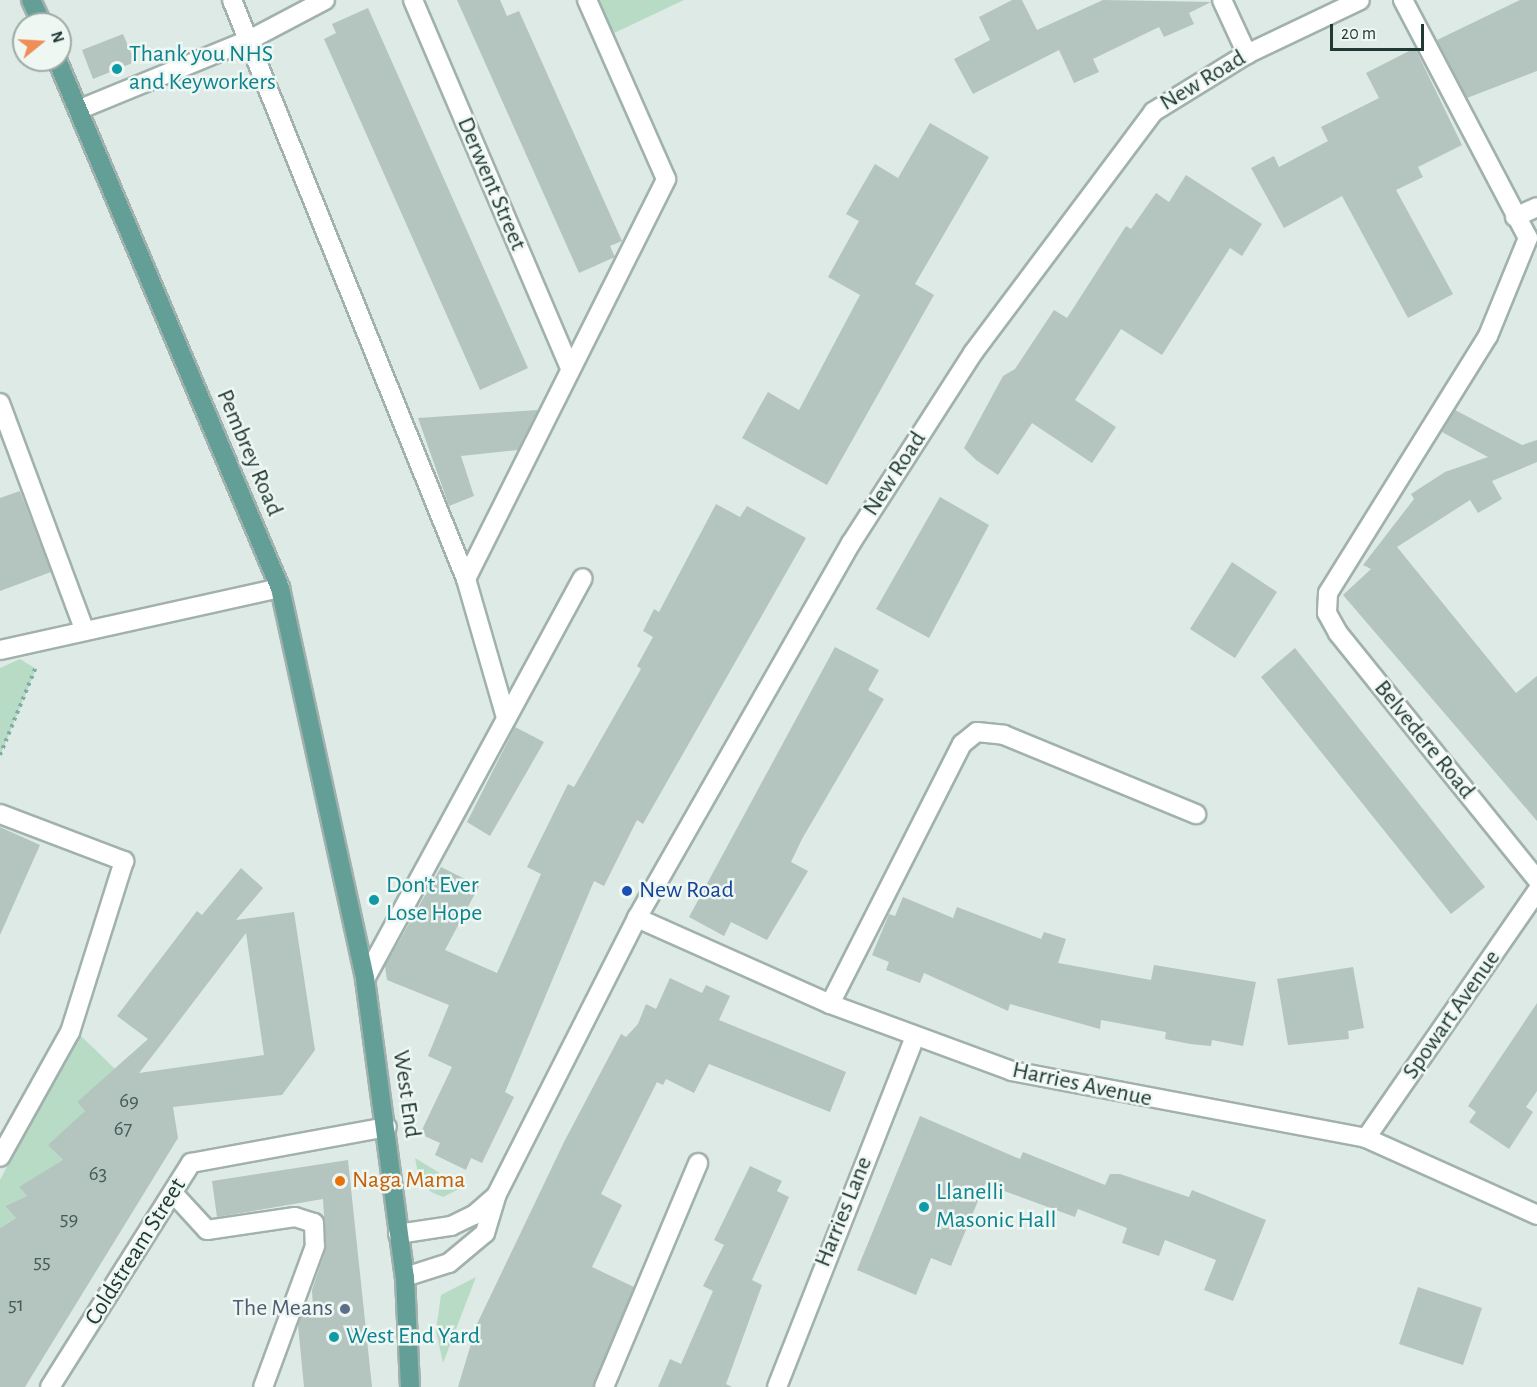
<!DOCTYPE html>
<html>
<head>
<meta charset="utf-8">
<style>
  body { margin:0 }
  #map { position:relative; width:1537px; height:1387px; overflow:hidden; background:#deeae6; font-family:"Alegreya Sans",sans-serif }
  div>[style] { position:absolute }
  .green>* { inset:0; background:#b7dbc5 }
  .building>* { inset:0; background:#b4c4bf }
  .path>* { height:4px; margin-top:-2px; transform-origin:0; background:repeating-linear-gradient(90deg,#7fada4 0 3px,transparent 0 7.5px) }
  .roads { filter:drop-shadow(2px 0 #a1b1ad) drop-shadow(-2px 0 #a1b1ad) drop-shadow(0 2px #a1b1ad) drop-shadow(0 -2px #a1b1ad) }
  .lane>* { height:18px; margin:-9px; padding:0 9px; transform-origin:9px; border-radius:9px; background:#fff }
  .street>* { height:18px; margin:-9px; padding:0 9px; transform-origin:9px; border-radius:9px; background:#fff }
  .secondary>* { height:18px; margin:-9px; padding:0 9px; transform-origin:9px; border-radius:9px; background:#fff }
  .primary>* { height:18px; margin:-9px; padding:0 9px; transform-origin:9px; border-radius:9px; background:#639f96 }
  .dots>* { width:16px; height:16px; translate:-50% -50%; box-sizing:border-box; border:3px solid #eff7f3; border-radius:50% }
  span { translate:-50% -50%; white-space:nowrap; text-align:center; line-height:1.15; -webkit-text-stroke:5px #eff7f3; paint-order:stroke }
  .number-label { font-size:21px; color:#455c58 }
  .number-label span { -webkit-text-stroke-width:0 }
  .culture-label { font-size:24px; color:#0d838f }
  .left { translate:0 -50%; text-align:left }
  .street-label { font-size:24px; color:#203935 }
  .transit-label { font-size:24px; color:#164399 }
  .food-label { font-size:24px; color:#c56008 }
  .service-label { font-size:24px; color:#4e5e75 }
  .right { translate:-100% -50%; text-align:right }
  .north { position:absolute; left:12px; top:12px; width:60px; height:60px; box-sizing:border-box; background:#eff7f3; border:2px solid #9caba7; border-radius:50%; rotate:72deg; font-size:16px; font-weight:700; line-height:24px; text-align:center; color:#203935 }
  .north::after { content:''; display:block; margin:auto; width:21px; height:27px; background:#ef8e57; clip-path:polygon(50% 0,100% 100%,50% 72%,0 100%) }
  .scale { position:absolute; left:1330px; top:24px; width:94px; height:27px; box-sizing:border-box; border:3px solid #203935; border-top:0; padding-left:8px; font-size:18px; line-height:21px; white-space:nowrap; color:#203935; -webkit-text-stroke:4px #eff7f3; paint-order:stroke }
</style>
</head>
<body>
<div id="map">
  <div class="green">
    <div style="clip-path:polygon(596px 0,684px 0,612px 34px)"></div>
    <div style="clip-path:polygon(20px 659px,36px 669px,0 756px,0 668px)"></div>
    <div style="clip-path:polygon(78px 1033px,115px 1069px,77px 1102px,85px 1111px,49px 1145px,66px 1164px,19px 1187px,27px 1196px,5px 1206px,16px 1218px,0 1228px,0 1180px)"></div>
    <div style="clip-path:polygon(415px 1158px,463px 1187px,443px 1197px,431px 1192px,419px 1178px)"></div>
    <div style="clip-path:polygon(476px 1277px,443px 1363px,436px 1330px,441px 1295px)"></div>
  </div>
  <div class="building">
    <div style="clip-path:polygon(457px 0,500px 0,507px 16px,519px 11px,622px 241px,610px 246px,615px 257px,579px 273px)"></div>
    <div style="clip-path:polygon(1012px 0,1022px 0,1037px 30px,1103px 0,1211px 2px,1189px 13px,1194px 24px,1164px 37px,1159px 27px,1093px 59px,1099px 72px,1074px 83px,1059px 50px,973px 94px,954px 59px,990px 40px,979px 17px)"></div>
    <div style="clip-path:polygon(1520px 0,1537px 0,1537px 71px,1467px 98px,1437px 40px)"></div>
    <div style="clip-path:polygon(368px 8px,528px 368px,480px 390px,324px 39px,336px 33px,332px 24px)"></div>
    <div style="clip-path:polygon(123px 34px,135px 62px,93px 79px,82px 50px)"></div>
    <div style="clip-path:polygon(1415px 48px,1462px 145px,1418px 167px,1423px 177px,1396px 190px,1453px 294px,1408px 318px,1342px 196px,1284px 228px,1251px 168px,1274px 156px,1279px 167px,1328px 141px,1321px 127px,1379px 98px,1366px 73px)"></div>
    <div style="clip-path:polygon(930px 123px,989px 157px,915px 284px,934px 295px,827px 485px,742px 438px,768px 392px,799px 410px,860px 295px,828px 277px,859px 221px,846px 214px,875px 164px,898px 178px)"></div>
    <div style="clip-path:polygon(1186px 175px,1262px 224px,1242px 256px,1230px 248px,1162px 355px,1121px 329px,1075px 400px,1116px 427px,1092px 463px,1032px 423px,998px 475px,976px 460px,964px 448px,1003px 376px,1015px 369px,1054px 310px,1067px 318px,1126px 226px,1131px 229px,1156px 193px,1169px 202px)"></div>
    <div style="clip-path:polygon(538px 410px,518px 450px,461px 456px,474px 496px,449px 506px,418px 418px)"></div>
    <div style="clip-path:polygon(1455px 410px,1522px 445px,1537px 440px,1537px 462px,1492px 481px,1502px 499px,1478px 513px,1470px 500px,1397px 547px,1516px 693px,1537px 676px,1537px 821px,1343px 595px,1371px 569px,1363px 565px,1414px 499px,1411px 494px,1445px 472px,1488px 457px,1442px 432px)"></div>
    <div style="clip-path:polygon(20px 491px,51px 572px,0 591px,0 498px)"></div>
    <div style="clip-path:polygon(940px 497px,989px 525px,929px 638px,876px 609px)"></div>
    <div style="clip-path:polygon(716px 504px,740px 517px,747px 506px,806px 538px,643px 824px,637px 820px,604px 886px,594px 881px,505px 1092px,514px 1097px,482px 1163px,471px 1158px,466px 1170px,435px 1155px,440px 1143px,420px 1134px,452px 1067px,428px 1056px,449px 1005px,387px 980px,385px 966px,441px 867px,479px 886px,445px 950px,497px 973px,541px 874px,527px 867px,568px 784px,574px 787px,641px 669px,637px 666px,653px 637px,643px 631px,654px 609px,659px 612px)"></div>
    <div style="clip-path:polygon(1232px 562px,1277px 592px,1235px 658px,1190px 629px)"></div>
    <div style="clip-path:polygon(835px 647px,879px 670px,868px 690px,884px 699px,802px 839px,791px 862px,808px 871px,767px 940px,731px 922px,724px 936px,689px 917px)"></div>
    <div style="clip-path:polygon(1295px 648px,1485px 887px,1451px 914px,1261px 677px)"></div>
    <div style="clip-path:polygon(515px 727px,544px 742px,490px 836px,467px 822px)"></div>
    <div style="clip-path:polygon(0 827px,40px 845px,0 935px)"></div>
    <div style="clip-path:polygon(evenodd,241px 868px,263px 888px,236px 920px,294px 912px,315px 1050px,282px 1095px,173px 1107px,178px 1138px,25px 1387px,0 1387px,0 1228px,16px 1218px,5px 1206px,27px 1196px,19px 1187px,63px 1160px,48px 1145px,85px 1111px,77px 1102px,148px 1039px,117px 1016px,197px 911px,202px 915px,241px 868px,246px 933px,264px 1055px,139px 1073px,163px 1042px,246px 933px)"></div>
    <div style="clip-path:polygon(903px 897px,953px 918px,957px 907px,1041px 939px,1044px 932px,1066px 939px,1058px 963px,1151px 980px,1154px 965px,1256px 982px,1243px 1046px,1212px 1040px,1211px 1046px,1190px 1044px,1165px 1039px,1166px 1032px,1101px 1020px,1100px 1029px,1010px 1004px,1008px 1011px,924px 973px,920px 983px,886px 970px,889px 962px,872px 955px,889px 914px,895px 916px)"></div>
    <div style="clip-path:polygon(1353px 967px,1364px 1028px,1348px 1031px,1349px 1039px,1288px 1045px,1277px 979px)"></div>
    <div style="clip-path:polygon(670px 978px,702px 993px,706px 985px,730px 996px,719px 1020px,846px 1072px,830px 1112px,709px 1064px,694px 1093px,666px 1079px,663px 1085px,657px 1082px,601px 1194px,622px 1205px,592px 1267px,634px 1287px,593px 1387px,458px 1387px,477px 1324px,564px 1142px,621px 1034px,626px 1037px,638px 1024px,646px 1004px,656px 1009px)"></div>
    <div style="clip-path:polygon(1537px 1003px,1537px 1091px,1526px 1107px,1533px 1112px,1509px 1149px,1469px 1122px,1476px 1112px,1468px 1106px)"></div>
    <div style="clip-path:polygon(920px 1116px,1020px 1159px,1023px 1152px,1105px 1185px,1110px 1174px,1120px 1174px,1189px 1197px,1192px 1190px,1266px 1220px,1233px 1301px,1204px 1290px,1216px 1260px,1165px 1240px,1159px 1256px,1122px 1243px,1127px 1228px,1078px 1209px,1075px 1217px,985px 1184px,951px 1266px,931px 1258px,916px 1295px,857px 1270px)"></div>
    <div style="clip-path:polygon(348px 1160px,372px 1387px,304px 1387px,298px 1325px,303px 1310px,313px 1309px,312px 1290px,326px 1249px,323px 1199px,217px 1217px,212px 1181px)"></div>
    <div style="clip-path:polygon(750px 1166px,782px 1181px,777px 1191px,789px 1197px,752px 1280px,762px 1285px,726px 1384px,732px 1387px,658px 1387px,670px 1359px,681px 1364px,713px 1291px,703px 1286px,724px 1245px,714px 1240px)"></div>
    <div style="clip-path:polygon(1418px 1287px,1482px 1308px,1463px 1365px,1399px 1344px)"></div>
  </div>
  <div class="path">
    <div style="left:0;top:755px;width:95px;rotate:-67.8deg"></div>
  </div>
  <div class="roads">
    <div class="lane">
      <div style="left:232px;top:0;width:624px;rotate:67.99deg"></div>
      <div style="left:466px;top:579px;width:145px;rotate:73.9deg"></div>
      <div style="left:1515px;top:217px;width:24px;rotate:-24deg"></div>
      <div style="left:0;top:403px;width:243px;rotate:69.6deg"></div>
      <div style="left:466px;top:579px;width:447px;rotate:-63.4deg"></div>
      <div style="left:666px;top:179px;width:196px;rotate:-113.8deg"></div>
      <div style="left:1328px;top:593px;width:303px;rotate:-58.1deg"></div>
      <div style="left:1488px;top:336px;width:106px;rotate:-67.8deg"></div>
      <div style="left:1528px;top:238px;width:269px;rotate:-117.7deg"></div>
      <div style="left:0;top:814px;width:133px;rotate:20.8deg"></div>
      <div style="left:124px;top:861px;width:179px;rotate:107.5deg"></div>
      <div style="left:70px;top:1032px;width:143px;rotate:119.2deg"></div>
      <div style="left:365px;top:979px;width:456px;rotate:-61.5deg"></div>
      <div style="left:830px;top:1004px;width:292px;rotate:-63.1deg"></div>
      <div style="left:962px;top:744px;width:19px;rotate:-39deg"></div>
      <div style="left:977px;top:732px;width:27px;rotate:6deg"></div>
      <div style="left:1004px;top:735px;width:208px;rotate:22.4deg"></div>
      <div style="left:173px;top:1193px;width:50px;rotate:47.4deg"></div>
      <div style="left:207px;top:1230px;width:89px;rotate:-8.4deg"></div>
      <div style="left:295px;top:1217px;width:20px;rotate:18deg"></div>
      <div style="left:314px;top:1223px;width:23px;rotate:88deg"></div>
      <div style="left:315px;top:1246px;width:150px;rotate:110.2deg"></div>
      <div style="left:604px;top:1387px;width:243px;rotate:-67.2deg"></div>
      <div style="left:777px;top:1387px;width:374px;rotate:-68.5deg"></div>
    </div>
    <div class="street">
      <div style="left:413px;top:0;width:400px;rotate:66.9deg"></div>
      <div style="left:1222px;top:0;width:60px;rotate:65.2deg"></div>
      <div style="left:78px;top:110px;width:185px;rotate:-22.3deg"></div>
      <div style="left:249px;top:40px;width:86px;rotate:-27.8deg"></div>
      <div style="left:1328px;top:593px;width:20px;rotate:93deg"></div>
      <div style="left:1327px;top:613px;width:23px;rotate:61deg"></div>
      <div style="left:1338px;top:633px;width:317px;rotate:51.1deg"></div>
      <div style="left:0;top:650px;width:287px;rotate:-12.5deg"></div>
      <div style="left:637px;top:918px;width:211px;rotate:24deg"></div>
      <div style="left:830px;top:1004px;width:194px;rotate:20.2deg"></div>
      <div style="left:1012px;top:1071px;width:360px;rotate:10.7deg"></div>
      <div style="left:1366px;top:1138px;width:188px;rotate:24.2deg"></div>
      <div style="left:1366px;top:1138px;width:300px;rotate:-55.3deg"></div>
      <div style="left:50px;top:1387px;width:265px;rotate:-57.8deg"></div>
      <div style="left:191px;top:1163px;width:199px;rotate:-10.4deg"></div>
    </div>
    <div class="secondary">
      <div style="left:398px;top:1234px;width:54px;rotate:-8.6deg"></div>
      <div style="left:451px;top:1226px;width:25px;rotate:-26deg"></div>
      <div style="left:474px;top:1215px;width:28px;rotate:-41deg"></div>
      <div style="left:405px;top:1277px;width:46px;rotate:-17.7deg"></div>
      <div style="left:449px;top:1263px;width:47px;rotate:-39.8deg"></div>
      <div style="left:485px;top:1233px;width:39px;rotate:-73deg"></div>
      <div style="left:496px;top:1196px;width:312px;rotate:-63.1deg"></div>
      <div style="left:637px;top:918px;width:432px;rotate:-60.3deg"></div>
      <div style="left:851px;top:543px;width:226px;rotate:-57.3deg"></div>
      <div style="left:973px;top:353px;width:301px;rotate:-53.2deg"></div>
      <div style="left:1153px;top:112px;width:110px;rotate:-31.7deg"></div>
      <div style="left:1247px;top:54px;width:125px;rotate:-25.5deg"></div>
    </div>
    <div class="primary">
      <div style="left:31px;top:0;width:26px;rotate:65deg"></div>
      <div style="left:57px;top:60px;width:573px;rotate:67.1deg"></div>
      <div style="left:280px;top:588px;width:400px;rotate:77.7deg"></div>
      <div style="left:365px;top:979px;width:301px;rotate:82.4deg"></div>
      <div style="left:405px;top:1277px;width:110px;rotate:87.4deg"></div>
    </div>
  </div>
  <div class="dots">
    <div style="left:117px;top:69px;background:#0f9aa8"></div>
    <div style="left:627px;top:891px;background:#1a4fb4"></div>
    <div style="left:374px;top:900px;background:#0f9aa8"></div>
    <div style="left:340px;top:1181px;background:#e8710a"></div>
    <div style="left:924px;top:1207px;background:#0f9aa8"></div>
    <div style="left:345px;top:1309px;background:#5c6f8a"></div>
    <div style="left:334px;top:1337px;background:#0f9aa8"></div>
  </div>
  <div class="number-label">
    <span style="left:129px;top:1101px">69</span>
    <span style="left:123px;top:1129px">67</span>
    <span style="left:98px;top:1174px">63</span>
    <span style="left:69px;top:1219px">59</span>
    <span style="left:42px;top:1262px">55</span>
    <span style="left:16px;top:1305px">51</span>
  </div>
  <div class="culture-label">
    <span class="left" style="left:129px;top:69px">Thank you NHS<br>and Keyworkers</span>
    <span class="left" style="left:386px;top:900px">Don't Ever<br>Lose Hope</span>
    <span class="left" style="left:936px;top:1207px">Llanelli<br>Masonic Hall</span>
    <span class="left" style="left:346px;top:1337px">West End Yard</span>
  </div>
  <div class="street-label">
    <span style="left:1203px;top:81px;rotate:-31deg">New Road</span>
    <span style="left:491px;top:184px;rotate:67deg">Derwent Street</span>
    <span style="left:249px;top:453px;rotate:67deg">Pembrey Road</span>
    <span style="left:895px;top:474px;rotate:-57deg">New Road</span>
    <span style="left:1424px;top:740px;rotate:51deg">Belvedere Road</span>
    <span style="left:1452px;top:1015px;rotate:-55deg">Spowart Avenue</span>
    <span style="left:1082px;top:1085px;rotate:12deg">Harries Avenue</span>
    <span style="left:406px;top:1094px;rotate:82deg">West End</span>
    <span style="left:844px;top:1212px;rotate:-68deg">Harries Lane</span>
    <span style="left:136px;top:1252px;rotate:-58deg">Coldstream Street</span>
  </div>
  <div class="transit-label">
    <span class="left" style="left:639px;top:891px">New Road</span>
  </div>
  <div class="food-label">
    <span class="left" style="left:352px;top:1181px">Naga Mama</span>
  </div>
  <div class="service-label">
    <span class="right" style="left:333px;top:1309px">The Means</span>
  </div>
  <div class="north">N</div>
  <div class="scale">20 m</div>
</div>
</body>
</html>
